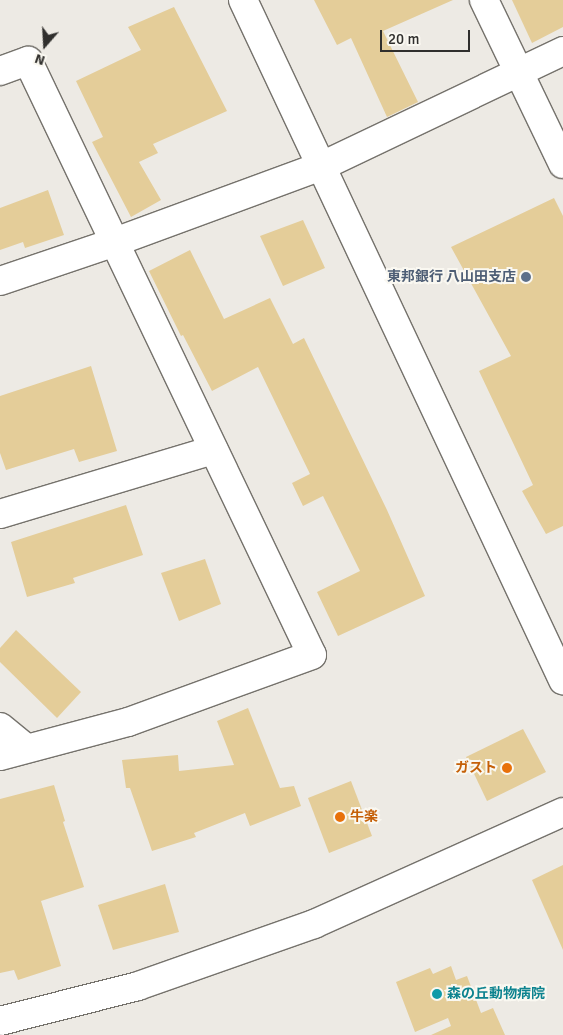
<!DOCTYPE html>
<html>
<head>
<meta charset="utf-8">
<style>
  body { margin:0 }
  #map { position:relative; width:563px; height:1035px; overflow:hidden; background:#edeae4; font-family:Signika,"Noto Sans JP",sans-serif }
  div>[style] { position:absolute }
  .building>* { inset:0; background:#e4cd99 }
  .roads { filter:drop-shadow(1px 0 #75726c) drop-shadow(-1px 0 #75726c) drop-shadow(0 1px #75726c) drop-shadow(0 -1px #75726c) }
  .minor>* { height:28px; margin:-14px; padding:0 14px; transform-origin:14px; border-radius:14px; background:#fff }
  .tertiary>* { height:28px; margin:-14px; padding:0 14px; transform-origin:14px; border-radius:14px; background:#fff }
  .dots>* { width:14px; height:14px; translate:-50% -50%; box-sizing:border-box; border:2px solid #faf8f1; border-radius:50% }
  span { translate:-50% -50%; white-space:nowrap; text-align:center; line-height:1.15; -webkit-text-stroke:4px #faf8f1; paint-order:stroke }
  .service-label { font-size:14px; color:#4e5e75; font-weight:700 }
  .right { translate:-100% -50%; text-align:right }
  .food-label { font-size:14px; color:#c56008; font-weight:700 }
  .left { translate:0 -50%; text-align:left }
  .culture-label { font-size:14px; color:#0d838f; font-weight:700 }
  .north { position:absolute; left:20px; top:20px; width:50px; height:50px; -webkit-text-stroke:4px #faf8f1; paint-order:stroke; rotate:199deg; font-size:14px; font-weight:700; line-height:20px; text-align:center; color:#302f2d }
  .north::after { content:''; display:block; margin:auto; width:18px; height:22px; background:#302f2d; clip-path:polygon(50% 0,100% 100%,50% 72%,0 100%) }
  .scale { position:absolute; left:380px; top:30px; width:90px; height:22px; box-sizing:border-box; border:2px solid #302f2d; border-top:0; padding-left:6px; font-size:15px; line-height:18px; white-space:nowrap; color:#302f2d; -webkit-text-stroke:4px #faf8f1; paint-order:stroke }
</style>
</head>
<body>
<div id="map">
  <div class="building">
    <div style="clip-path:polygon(314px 0,453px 0,383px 31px,418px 102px,387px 117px,351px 38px,337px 45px)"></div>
    <div style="clip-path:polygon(512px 0,563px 0,563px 27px,532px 43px)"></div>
    <div style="clip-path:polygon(174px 7px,227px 111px,153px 144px,158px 153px,139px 162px,161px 200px,131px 217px,92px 142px,103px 137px,76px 81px,141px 50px,128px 27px)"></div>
    <div style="clip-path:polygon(48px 190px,64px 235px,25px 248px,23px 242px,0 250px,0 208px)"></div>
    <div style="clip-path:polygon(554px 198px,563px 216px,563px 526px,546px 534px,522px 491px,533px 485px,479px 371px,511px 356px,451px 247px)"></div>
    <div style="clip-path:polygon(303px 220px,325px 268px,283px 286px,260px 236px)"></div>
    <div style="clip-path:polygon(190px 250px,224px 319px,270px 298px,293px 344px,304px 338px,387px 510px,425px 596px,338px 636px,317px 592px,360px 571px,323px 496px,303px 506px,292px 483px,310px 474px,258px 367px,212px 391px,183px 335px,181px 336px,149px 271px)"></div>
    <div style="clip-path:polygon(91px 366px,117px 451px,79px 462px,74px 449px,6px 470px,0 453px,0 396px)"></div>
    <div style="clip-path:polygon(126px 505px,143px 555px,73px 578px,75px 583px,27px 597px,11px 542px)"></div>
    <div style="clip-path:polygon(205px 559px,221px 604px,179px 621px,161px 573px)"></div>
    <div style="clip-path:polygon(16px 630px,81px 692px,57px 718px,0 662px,0 648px)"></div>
    <div style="clip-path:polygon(248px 708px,280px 788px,294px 786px,301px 806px,250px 826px,245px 813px,194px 833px,196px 837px,152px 851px,130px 788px,126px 788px,122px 760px,178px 755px,179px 771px,234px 765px,217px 721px)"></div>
    <div style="clip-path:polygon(523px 729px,546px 772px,487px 801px,466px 757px)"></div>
    <div style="clip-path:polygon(351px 781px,372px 836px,329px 853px,308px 798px)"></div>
    <div style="clip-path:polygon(54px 785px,65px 821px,63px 822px,84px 887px,41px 901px,61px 966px,18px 980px,14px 970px,0 973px,0 799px)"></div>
    <div style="clip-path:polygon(563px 865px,563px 950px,532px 880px)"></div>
    <div style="clip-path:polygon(165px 884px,179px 932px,113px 950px,98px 905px)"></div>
    <div style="clip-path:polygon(451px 966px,456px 980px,467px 976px,481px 1013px,493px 1008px,505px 1035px,431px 1035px,451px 1026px,448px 1018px,415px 1032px,396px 982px,430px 968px,433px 974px)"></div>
  </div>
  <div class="roads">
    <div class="minor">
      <div style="left:484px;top:0;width:182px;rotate:64.3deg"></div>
      <div style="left:0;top:71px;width:30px;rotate:-20deg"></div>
      <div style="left:28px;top:61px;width:658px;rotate:64.45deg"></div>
      <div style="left:312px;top:655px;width:196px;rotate:160deg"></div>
      <div style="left:128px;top:722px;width:132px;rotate:165.1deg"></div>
      <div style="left:0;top:281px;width:121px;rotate:-18.7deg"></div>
      <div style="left:115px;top:242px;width:221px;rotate:-20.2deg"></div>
      <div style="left:322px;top:166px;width:267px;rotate:-25.5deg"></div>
      <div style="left:0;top:514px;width:223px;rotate:-16.7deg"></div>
      <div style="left:0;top:727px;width:33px;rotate:39deg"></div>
    </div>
    <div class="tertiary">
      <div style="left:243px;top:0;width:752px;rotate:64.8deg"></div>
      <div style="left:0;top:1021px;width:142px;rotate:-14.2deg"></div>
      <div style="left:138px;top:986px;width:187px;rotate:-19.4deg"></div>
      <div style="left:314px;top:924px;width:273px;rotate:-24.2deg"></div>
    </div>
  </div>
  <div class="dots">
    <div style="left:526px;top:277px;background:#5c6f8a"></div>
    <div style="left:507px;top:768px;background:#e8710a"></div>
    <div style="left:340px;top:817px;background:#e8710a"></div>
    <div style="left:437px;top:994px;background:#0f9aa8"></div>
  </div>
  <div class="service-label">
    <span class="right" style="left:516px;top:277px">東邦銀行 八山田支店</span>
  </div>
  <div class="food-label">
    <span class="right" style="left:497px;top:768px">ガスト</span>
    <span class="left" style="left:350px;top:817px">牛楽</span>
  </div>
  <div class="culture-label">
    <span class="left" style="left:447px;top:994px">森の丘動物病院</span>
  </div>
  <div class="north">N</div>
  <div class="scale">20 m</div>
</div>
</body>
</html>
